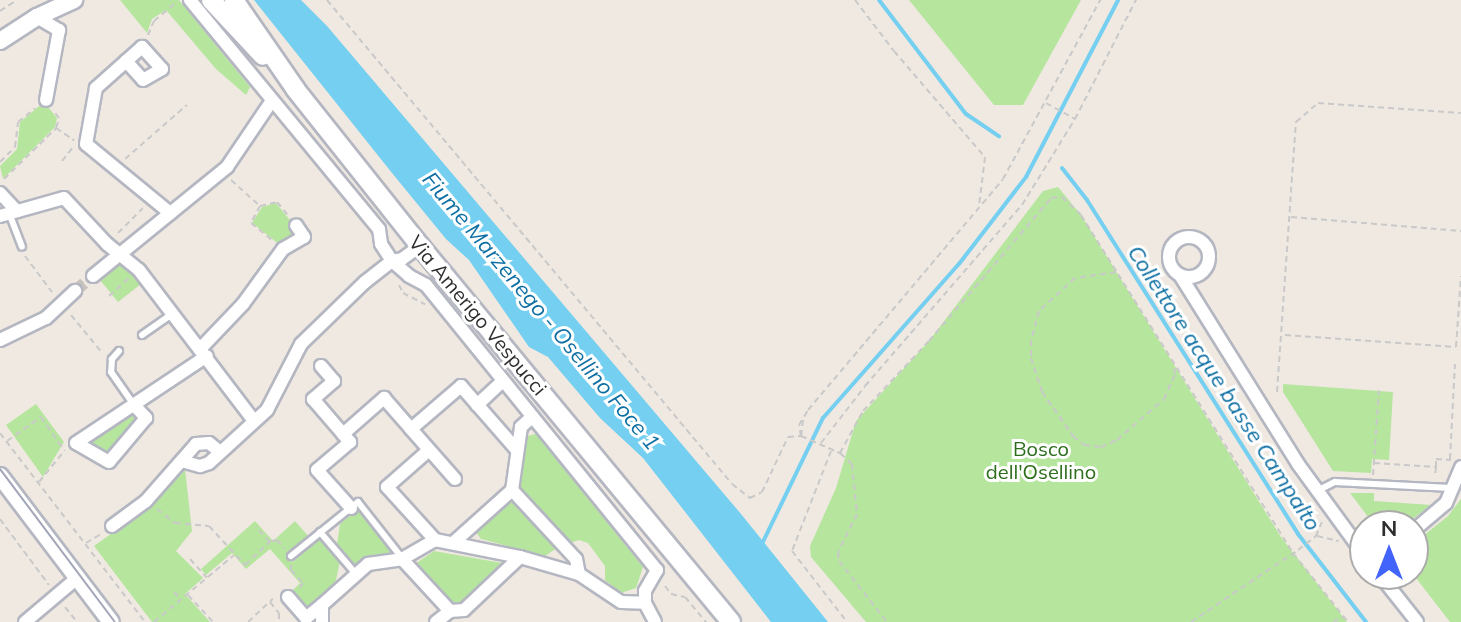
<!DOCTYPE html>
<html>
<head>
<meta charset="utf-8">
<style>
  body { margin:0 }
  #map { position:relative; width:1461px; height:622px; overflow:hidden; background:#efe9e1; font-family:Mulish,sans-serif }
  div>[style] { position:absolute }
  .green>* { inset:0; background:#b6e59e }
  .water>* { inset:0; background:#75cff0 }
  .stream>* { height:4px; margin:-2px; padding:0 2px; transform-origin:2px; border-radius:2px; background:#75cff0 }
  .minor-tunnel>* { height:12px; margin-top:-6px; transform-origin:0; background:repeating-linear-gradient(90deg,#c8c4bd 0 12px,transparent 0 18px) }
  .path>* { height:2px; margin-top:-1px; transform-origin:0; background:repeating-linear-gradient(90deg,#c9c9c9 0 6px,transparent 0 10px) }
  .roads { filter:drop-shadow(2px 0 #b4b7c1) drop-shadow(-2px 0 #b4b7c1) drop-shadow(0 2px #b4b7c1) drop-shadow(0 -2px #b4b7c1) }
  .service>* { height:6px; margin:-3px; padding:0 3px; transform-origin:3px; border-radius:3px; background:#fff }
  .minor>* { height:12px; margin:-6px; padding:0 6px; transform-origin:6px; border-radius:6px; background:#fff }
  .minor>.ring { margin:-6px; padding:0; box-sizing:content-box; background:none; border:12px solid #fff; border-radius:50% }
  .tertiary>* { height:16px; margin:-8px; padding:0 8px; transform-origin:8px; border-radius:8px; background:#fff }
  .secondary>* { height:18px; margin:-9px; padding:0 9px; transform-origin:9px; border-radius:9px; background:#fff }
  .tram>* { height:2px; margin:-1px; padding:0 1px; transform-origin:1px; border-radius:1px; background:#a3a6b8 }
  span { translate:-50% -50%; white-space:nowrap; text-align:center; line-height:1.15; -webkit-text-stroke:6px #fff; paint-order:stroke }
  .street-label { font-size:20px; color:#2e2e2e }
  .park-label { font-size:20px; color:#2c6e1b }
  .water-label { font-size:22px; color:#0d6fa3; font-style:italic }
  .north { position:absolute; left:1349px; top:510px; width:80px; height:80px; box-sizing:border-box; background:#fff; border:2px solid #ababab; border-radius:50%; rotate:0deg; font-size:22px; font-weight:700; line-height:32px; text-align:center; color:#2e2e2e }
  .north::after { content:''; display:block; margin:auto; width:28px; height:36px; background:#4264fb; clip-path:polygon(50% 0,100% 100%,50% 72%,0 100%) }
</style>
</head>
<body>
<div id="map">
  <div class="green">
    <div style="clip-path:polygon(120px 0,179px 0,250px 87px,246px 95px,216px 69px,166px 10px,152px 19px,147px 33px)"></div>
    <div style="clip-path:polygon(909px 0,1081px 0,1023px 105px,994px 105px)"></div>
    <div style="clip-path:polygon(44px 102px,57px 118px,55px 127px,3px 179px,0 166px,17px 149px,20px 122px)"></div>
    <div style="clip-path:polygon(1058px 187px,1081px 215px,1281px 537px,1347px 622px,866px 622px,811px 557px,810px 546px,836px 488px,856px 421px,929px 341px,1043px 191px)"></div>
    <div style="clip-path:polygon(276px 203px,298px 230px,280px 245px,252px 223px,262px 207px)"></div>
    <div style="clip-path:polygon(123px 262px,141px 284px,118px 302px,100px 280px)"></div>
    <div style="clip-path:polygon(1283px 384px,1393px 392px,1389px 460px,1372px 459px,1371px 473px,1333px 471px,1283px 392px)"></div>
    <div style="clip-path:polygon(36px 404px,64px 442px,43px 477px,6px 425px)"></div>
    <div style="clip-path:polygon(130px 414px,136px 419px,107px 454px,89px 444px)"></div>
    <div style="clip-path:polygon(536px 434px,643px 567px,636px 588px,621px 593px,605px 580px,605px 566px,588px 543px,579px 540px,570px 543px,519px 488px,523px 437px)"></div>
    <div style="clip-path:polygon(185px 469px,192px 531px,176px 551px,203px 578px,185px 594px,210px 622px,152px 622px,94px 546px,153px 504px)"></div>
    <div style="clip-path:polygon(1350px 493px,1374px 493px,1374px 501px,1431px 505px,1403px 526px,1375px 526px)"></div>
    <div style="clip-path:polygon(1461px 499px,1461px 622px,1450px 622px,1413px 574px,1413px 544px,1448px 516px)"></div>
    <div style="clip-path:polygon(512px 500px,557px 548px,545px 556px,481px 539px,474px 529px)"></div>
    <div style="clip-path:polygon(358px 509px,395px 555px,357px 567px,337px 544px,340px 524px)"></div>
    <div style="clip-path:polygon(255px 521px,273px 541px,295px 521px,309px 537px,287px 556px,293px 562px,320px 539px,340px 561px,334px 590px,311px 610px,293px 590px,300px 583px,270px 549px,246px 569px,232px 553px,206px 575px,201px 569px)"></div>
    <div style="clip-path:polygon(434px 551px,502px 563px,502px 569px,465px 602px,451px 602px,415px 564px)"></div>
  </div>
  <div class="water">
    <div style="clip-path:polygon(254px 0,301px 0,327px 26px,741px 514px,828px 622px,771px 622px,643px 458px,600px 418px,548px 357px,529px 347px,469px 260px,446px 239px,392px 173px)"></div>
  </div>
  <div class="stream">
    <div style="left:879px;top:0;width:143px;rotate:52.7deg"></div>
    <div style="left:966px;top:114px;width:40px;rotate:34deg"></div>
    <div style="left:1062px;top:168px;width:41px;rotate:52deg"></div>
    <div style="left:1087px;top:200px;width:395px;rotate:57.7deg"></div>
    <div style="left:1298px;top:534px;width:111px;rotate:52.3deg"></div>
    <div style="left:761px;top:546px;width:142px;rotate:-64.2deg"></div>
    <div style="left:823px;top:418px;width:205px;rotate:-48.6deg"></div>
    <div style="left:959px;top:264px;width:110px;rotate:-52.4deg"></div>
    <div style="left:1026px;top:177px;width:199px;rotate:-62.5deg"></div>
  </div>
  <div class="minor-tunnel">
    <div style="left:75px;top:291px;width:23px;rotate:-40deg"></div>
  </div>
  <div class="path">
    <div style="left:327px;top:0;width:631px;rotate:50.08deg"></div>
    <div style="left:732px;top:484px;width:23px;rotate:38deg"></div>
    <div style="left:750px;top:498px;width:13px;rotate:-27deg"></div>
    <div style="left:762px;top:492px;width:61px;rotate:-64.7deg"></div>
    <div style="left:788px;top:437px;width:13px;rotate:-4deg"></div>
    <div style="left:801px;top:436px;width:11px;rotate:-100deg"></div>
    <div style="left:799px;top:425px;width:17px;rotate:-59deg"></div>
    <div style="left:808px;top:410px;width:302px;rotate:-49.8deg"></div>
    <div style="left:1003px;top:179px;width:204px;rotate:-61.5deg"></div>
    <div style="left:855px;top:0;width:64px;rotate:52.6deg"></div>
    <div style="left:894px;top:51px;width:140px;rotate:49.4deg"></div>
    <div style="left:985px;top:157px;width:49px;rotate:97deg"></div>
    <div style="left:0;top:11px;width:20px;rotate:-33deg"></div>
    <div style="left:148px;top:35px;width:15px;rotate:-67deg"></div>
    <div style="left:154px;top:21px;width:30px;rotate:-40deg"></div>
    <div style="left:1046px;top:103px;width:33px;rotate:29deg"></div>
    <div style="left:56px;top:128px;width:22px;rotate:34deg"></div>
    <div style="left:125px;top:159px;width:82px;rotate:-41.1deg"></div>
    <div style="left:62px;top:161px;width:19px;rotate:-51deg"></div>
    <div style="left:0;top:162px;width:21px;rotate:-45deg"></div>
    <div style="left:15px;top:147px;width:25px;rotate:-83deg"></div>
    <div style="left:18px;top:122px;width:22px;rotate:-39deg"></div>
    <div style="left:4px;top:179px;width:73px;rotate:-44.4deg"></div>
    <div style="left:56px;top:128px;width:10px;rotate:-73deg"></div>
    <div style="left:59px;top:118px;width:10px;rotate:-127deg"></div>
    <div style="left:231px;top:180px;width:39px;rotate:42deg"></div>
    <div style="left:260px;top:206px;width:17px;rotate:-13deg"></div>
    <div style="left:277px;top:202px;width:17px;rotate:50deg"></div>
    <div style="left:260px;top:206px;width:19px;rotate:118deg"></div>
    <div style="left:251px;top:223px;width:28px;rotate:39deg"></div>
    <div style="left:1291px;top:217px;width:171px;rotate:4.7deg"></div>
    <div style="left:118px;top:233px;width:35px;rotate:-45deg"></div>
    <div style="left:25px;top:256px;width:45px;rotate:53.1deg"></div>
    <div style="left:1116px;top:272px;width:41px;rotate:171.7deg"></div>
    <div style="left:1075px;top:278px;width:49px;rotate:137.5deg"></div>
    <div style="left:1039px;top:311px;width:30px;rotate:105deg"></div>
    <div style="left:1031px;top:340px;width:18px;rotate:90deg"></div>
    <div style="left:1031px;top:358px;width:36px;rotate:72deg"></div>
    <div style="left:1042px;top:392px;width:54px;rotate:54.8deg"></div>
    <div style="left:1073px;top:436px;width:14px;rotate:39deg"></div>
    <div style="left:1084px;top:445px;width:17px;rotate:7deg"></div>
    <div style="left:1101px;top:447px;width:17px;rotate:-24deg"></div>
    <div style="left:1117px;top:440px;width:62px;rotate:-41.1deg"></div>
    <div style="left:1164px;top:399px;width:27px;rotate:-66deg"></div>
    <div style="left:1175px;top:374px;width:10px;rotate:-96deg"></div>
    <div style="left:399px;top:285px;width:9px;rotate:63deg"></div>
    <div style="left:403px;top:293px;width:25px;rotate:27deg"></div>
    <div style="left:109px;top:296px;width:27px;rotate:-42deg"></div>
    <div style="left:71px;top:315px;width:50px;rotate:50.6deg"></div>
    <div style="left:1285px;top:335px;width:171px;rotate:4deg"></div>
    <div style="left:1456px;top:347px;width:71px;rotate:-86deg"></div>
    <div style="left:1277px;top:392px;width:271px;rotate:-86deg"></div>
    <div style="left:1296px;top:122px;width:29px;rotate:-41deg"></div>
    <div style="left:1318px;top:103px;width:143px;rotate:4deg"></div>
    <div style="left:803px;top:420px;width:16px;rotate:97deg"></div>
    <div style="left:801px;top:436px;width:43px;rotate:23.6deg"></div>
    <div style="left:840px;top:453px;width:16px;rotate:43deg"></div>
    <div style="left:852px;top:464px;width:50px;rotate:84.3deg"></div>
    <div style="left:857px;top:514px;width:42px;rotate:116.6deg"></div>
    <div style="left:838px;top:552px;width:9px;rotate:84deg"></div>
    <div style="left:839px;top:561px;width:78px;rotate:51.8deg"></div>
    <div style="left:0;top:433px;width:238px;rotate:52.5deg"></div>
    <div style="left:7px;top:441px;width:42px;rotate:-35.2deg"></div>
    <div style="left:41px;top:417px;width:37px;rotate:55deg"></div>
    <div style="left:821px;top:443px;width:72px;rotate:-52.3deg"></div>
    <div style="left:865px;top:386px;width:240px;rotate:-49.1deg"></div>
    <div style="left:1022px;top:205px;width:101px;rotate:-58.4deg"></div>
    <div style="left:1075px;top:119px;width:134px;rotate:-62.9deg"></div>
    <div style="left:831px;top:451px;width:107px;rotate:111.3deg"></div>
    <div style="left:792px;top:551px;width:90px;rotate:52.2deg"></div>
    <div style="left:840px;top:453px;width:48px;rotate:-61.3deg"></div>
    <div style="left:863px;top:411px;width:96px;rotate:-46.7deg"></div>
    <div style="left:929px;top:341px;width:188px;rotate:-49.5deg"></div>
    <div style="left:1051px;top:198px;width:11px;rotate:-5deg"></div>
    <div style="left:1062px;top:197px;width:26px;rotate:43deg"></div>
    <div style="left:1081px;top:215px;width:399px;rotate:57.9deg"></div>
    <div style="left:1293px;top:553px;width:88px;rotate:51.4deg"></div>
    <div style="left:1450px;top:459px;width:95px;rotate:-87deg"></div>
    <div style="left:1374px;top:463px;width:62px;rotate:3.7deg"></div>
    <div style="left:1436px;top:467px;width:9px;rotate:96deg"></div>
    <div style="left:1436px;top:467px;width:8px;rotate:-90deg"></div>
    <div style="left:1436px;top:459px;width:15px;rotate:4deg"></div>
    <div style="left:1373px;top:475px;width:85px;rotate:-86deg"></div>
    <div style="left:39px;top:482px;width:41px;rotate:-50.9deg"></div>
    <div style="left:157px;top:509px;width:23px;rotate:38deg"></div>
    <div style="left:175px;top:523px;width:34px;rotate:5deg"></div>
    <div style="left:209px;top:526px;width:53px;rotate:47.3deg"></div>
    <div style="left:245px;top:565px;width:34px;rotate:-43deg"></div>
    <div style="left:270px;top:542px;width:21px;rotate:-133deg"></div>
    <div style="left:0;top:519px;width:82px;rotate:53.4deg"></div>
    <div style="left:1317px;top:536px;width:22px;rotate:13deg"></div>
    <div style="left:271px;top:541px;width:6px;rotate:-9deg"></div>
    <div style="left:277px;top:540px;width:12px;rotate:48deg"></div>
    <div style="left:86px;top:543px;width:17px;rotate:-31deg"></div>
    <div style="left:190px;top:559px;width:25px;rotate:48deg"></div>
    <div style="left:291px;top:565px;width:5px;rotate:90deg"></div>
    <div style="left:291px;top:570px;width:18px;rotate:47deg"></div>
    <div style="left:303px;top:583px;width:6px;rotate:129deg"></div>
    <div style="left:665px;top:586px;width:10px;rotate:53deg"></div>
    <div style="left:671px;top:594px;width:14px;rotate:12deg"></div>
    <div style="left:685px;top:597px;width:33px;rotate:50deg"></div>
    <div style="left:174px;top:592px;width:10px;rotate:45deg"></div>
    <div style="left:188px;top:595px;width:37px;rotate:47deg"></div>
    <div style="left:270px;top:602px;width:14px;rotate:51deg"></div>
    <div style="left:279px;top:613px;width:9px;rotate:90deg"></div>
    <div style="left:65px;top:607px;width:19px;rotate:51deg"></div>
    <div style="left:154px;top:622px;width:104px;rotate:-39.9deg"></div>
    <div style="left:248px;top:622px;width:34px;rotate:-43deg"></div>
    <div style="left:1191px;top:622px;width:129px;rotate:-33.9deg"></div>
    <div style="left:1298px;top:550px;width:23px;rotate:-38deg"></div>
    <div style="left:1316px;top:536px;width:15px;rotate:-67deg"></div>
    <div style="left:1333px;top:622px;width:11px;rotate:-27deg"></div>
  </div>
  <div class="roads">
    <div class="service">
      <div style="left:9px;top:213px;width:36px;rotate:69deg"></div>
      <div style="left:142px;top:335px;width:37px;rotate:-35deg"></div>
      <div style="left:119px;top:351px;width:11px;rotate:131deg"></div>
      <div style="left:112px;top:359px;width:13px;rotate:94deg"></div>
      <div style="left:111px;top:372px;width:40px;rotate:55.1deg"></div>
      <div style="left:1317px;top:491px;width:20px;rotate:-27deg"></div>
      <div style="left:1335px;top:482px;width:116px;rotate:3deg"></div>
      <div style="left:320px;top:532px;width:55px;rotate:49.4deg"></div>
      <div style="left:291px;top:556px;width:86px;rotate:-38.9deg"></div>
      <div style="left:358px;top:502px;width:71px;rotate:51.8deg"></div>
    </div>
    <div class="minor">
      <div style="left:190px;top:0;width:297px;rotate:50.5deg"></div>
      <div style="left:379px;top:229px;width:15px;rotate:82deg"></div>
      <div style="left:381px;top:244px;width:20px;rotate:57deg"></div>
      <div style="left:392px;top:261px;width:23px;rotate:41deg"></div>
      <div style="left:409px;top:276px;width:19px;rotate:28deg"></div>
      <div style="left:426px;top:285px;width:367px;rotate:51deg"></div>
      <div style="left:657px;top:570px;width:24px;rotate:120deg"></div>
      <div style="left:645px;top:591px;width:12px;rotate:90deg"></div>
      <div style="left:645px;top:603px;width:21px;rotate:62deg"></div>
      <div style="left:37px;top:17px;width:26px;rotate:31deg"></div>
      <div style="left:59px;top:30px;width:71px;rotate:100.5deg"></div>
      <div style="left:126px;top:61px;width:25px;rotate:48deg"></div>
      <div style="left:143px;top:80px;width:22px;rotate:-30deg"></div>
      <div style="left:162px;top:69px;width:30px;rotate:-132deg"></div>
      <div style="left:142px;top:47px;width:62px;rotate:138.3deg"></div>
      <div style="left:96px;top:88px;width:57px;rotate:100.1deg"></div>
      <div style="left:86px;top:144px;width:109px;rotate:39.4deg"></div>
      <div style="left:0;top:193px;width:25px;rotate:47deg"></div>
      <div style="left:0;top:216px;width:66px;rotate:-15.7deg"></div>
      <div style="left:64px;top:198px;width:63px;rotate:46.9deg"></div>
      <div style="left:107px;top:244px;width:41px;rotate:39.1deg"></div>
      <div style="left:139px;top:270px;width:190px;rotate:52.7deg"></div>
      <div class="ring" style="left:1169px;top:237px;width:28px;height:28px"></div>
      <div style="left:1180px;top:275px;width:223px;rotate:58deg"></div>
      <div style="left:1298px;top:464px;width:114px;rotate:53.9deg"></div>
      <div style="left:93px;top:276px;width:173px;rotate:-39.1deg"></div>
      <div style="left:227px;top:167px;width:78px;rotate:-55.9deg"></div>
      <div style="left:0;top:340px;width:51px;rotate:-25.6deg"></div>
      <div style="left:46px;top:318px;width:40px;rotate:-43deg"></div>
      <div style="left:201px;top:348px;width:61px;rotate:-46.3deg"></div>
      <div style="left:243px;top:304px;width:68px;rotate:-54deg"></div>
      <div style="left:283px;top:249px;width:24px;rotate:-30deg"></div>
      <div style="left:304px;top:237px;width:14px;rotate:-124deg"></div>
      <div style="left:321px;top:366px;width:20px;rotate:49deg"></div>
      <div style="left:334px;top:381px;width:28px;rotate:139deg"></div>
      <div style="left:313px;top:399px;width:46px;rotate:49.4deg"></div>
      <div style="left:343px;top:434px;width:55px;rotate:-41.3deg"></div>
      <div style="left:384px;top:398px;width:41px;rotate:48.9deg"></div>
      <div style="left:134px;top:405px;width:18px;rotate:47deg"></div>
      <div style="left:146px;top:418px;width:57px;rotate:130.1deg"></div>
      <div style="left:109px;top:462px;width:38px;rotate:-150deg"></div>
      <div style="left:76px;top:443px;width:157px;rotate:-33.6deg"></div>
      <div style="left:477px;top:405px;width:35px;rotate:-43deg"></div>
      <div style="left:532px;top:417px;width:15px;rotate:138deg"></div>
      <div style="left:521px;top:427px;width:64px;rotate:98.1deg"></div>
      <div style="left:512px;top:490px;width:94px;rotate:47.2deg"></div>
      <div style="left:576px;top:559px;width:15px;rotate:79deg"></div>
      <div style="left:343px;top:434px;width:11px;rotate:49deg"></div>
      <div style="left:350px;top:442px;width:43px;rotate:139.7deg"></div>
      <div style="left:317px;top:470px;width:51px;rotate:48.2deg"></div>
      <div style="left:429px;top:450px;width:56px;rotate:138.6deg"></div>
      <div style="left:387px;top:487px;width:72px;rotate:47.8deg"></div>
      <div style="left:182px;top:461px;width:19px;rotate:16deg"></div>
      <div style="left:200px;top:466px;width:9px;rotate:-18deg"></div>
      <div style="left:209px;top:463px;width:79px;rotate:-42.4deg"></div>
      <div style="left:267px;top:410px;width:74px;rotate:-62.7deg"></div>
      <div style="left:301px;top:344px;width:89px;rotate:-44.1deg"></div>
      <div style="left:365px;top:282px;width:34px;rotate:-38deg"></div>
      <div style="left:392px;top:261px;width:10px;rotate:-11deg"></div>
      <div style="left:402px;top:259px;width:22px;rotate:-36deg"></div>
      <div style="left:455px;top:479px;width:67px;rotate:-131.3deg"></div>
      <div style="left:411px;top:429px;width:66px;rotate:-40.7deg"></div>
      <div style="left:461px;top:386px;width:84px;rotate:48.9deg"></div>
      <div style="left:112px;top:526px;width:42px;rotate:-36.3deg"></div>
      <div style="left:146px;top:501px;width:76px;rotate:-48.7deg"></div>
      <div style="left:196px;top:444px;width:13px;rotate:-4deg"></div>
      <div style="left:209px;top:443px;width:13px;rotate:39deg"></div>
      <div style="left:1413px;top:531px;width:43px;rotate:-40.3deg"></div>
      <div style="left:1446px;top:503px;width:39px;rotate:-67deg"></div>
      <div style="left:453px;top:543px;width:79px;rotate:-41.9deg"></div>
      <div style="left:402px;top:559px;width:71px;rotate:47.3deg"></div>
      <div style="left:450px;top:611px;width:14px;rotate:-4deg"></div>
      <div style="left:464px;top:610px;width:77px;rotate:-43.4deg"></div>
      <div style="left:1379px;top:574px;width:61px;rotate:51.6deg"></div>
      <div style="left:288px;top:597px;width:28px;rotate:49deg"></div>
      <div style="left:306px;top:618px;width:21px;rotate:-39deg"></div>
      <div style="left:25px;top:622px;width:68px;rotate:-40.2deg"></div>
      <div style="left:322px;top:622px;width:17px;rotate:-90deg"></div>
      <div style="left:322px;top:605px;width:62px;rotate:-41.7deg"></div>
      <div style="left:368px;top:564px;width:34px;rotate:-8deg"></div>
      <div style="left:402px;top:559px;width:38px;rotate:-30deg"></div>
      <div style="left:435px;top:540px;width:87px;rotate:11.3deg"></div>
      <div style="left:520px;top:557px;width:61px;rotate:16.1deg"></div>
      <div style="left:579px;top:574px;width:50px;rotate:33.7deg"></div>
      <div style="left:621px;top:602px;width:24px;rotate:2deg"></div>
      <div style="left:436px;top:622px;width:18px;rotate:-38deg"></div>
    </div>
    <div class="tertiary">
      <div style="left:0;top:41px;width:44px;rotate:-33deg"></div>
      <div style="left:37px;top:17px;width:41px;rotate:-24.7deg"></div>
      <div style="left:0;top:476px;width:183px;rotate:52.8deg"></div>
    </div>
    <div class="secondary">
      <div style="left:211px;top:0;width:76px;rotate:47.1deg"></div>
      <div style="left:234px;top:0;width:109px;rotate:55.4deg"></div>
      <div style="left:296px;top:90px;width:199px;rotate:51.5deg"></div>
      <div style="left:420px;top:246px;width:488px;rotate:50.4deg"></div>
    </div>
  </div>
  <div class="tram">
    <div style="left:0;top:469px;width:191px;rotate:53.1deg"></div>
  </div>
  <div class="street-label">
    <span style="left:478px;top:315px;rotate:50deg">Via Amerigo Vespucci</span>
  </div>
  <div class="park-label">
    <span style="left:1041px;top:460px">Bosco<br>dell'Osellino</span>
  </div>
  <div class="water-label">
    <span style="left:541px;top:311px;rotate:50deg">Fiume Marzenego - Osellino Foce 1</span>
    <span style="left:1224px;top:388px;rotate:57deg">Collettore acque basse Campalto</span>
  </div>
  <div class="north">N</div>
</div>
</body>
</html>
